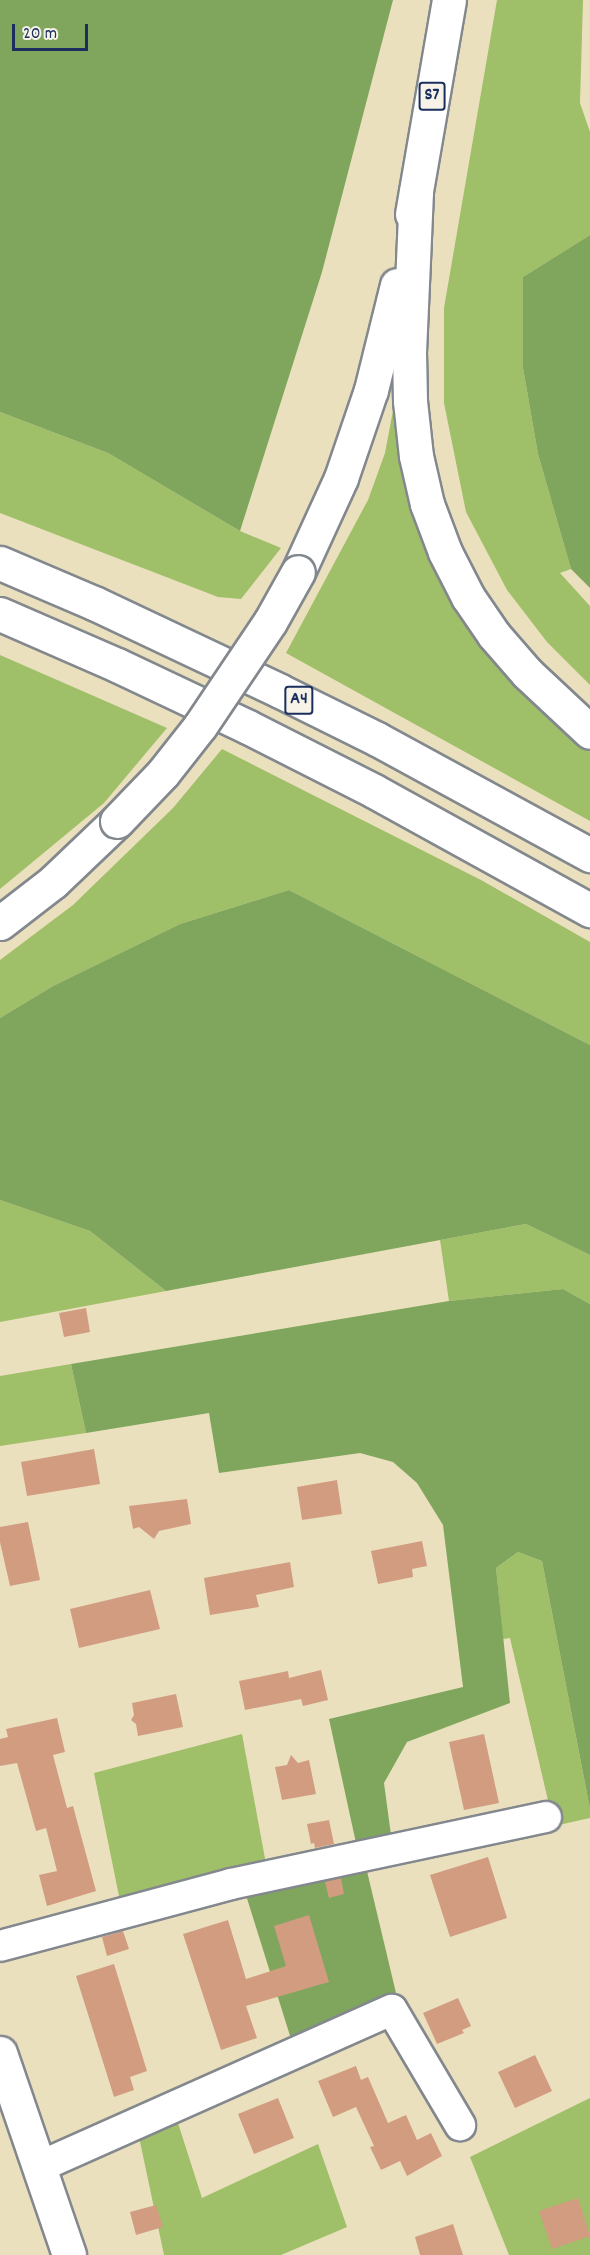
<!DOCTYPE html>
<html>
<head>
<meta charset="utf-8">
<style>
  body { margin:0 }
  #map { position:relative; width:590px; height:2255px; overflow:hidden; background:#ebe0be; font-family:Dekko,sans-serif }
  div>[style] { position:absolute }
  .green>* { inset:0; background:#9fbf68 }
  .forest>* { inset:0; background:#7fa65c }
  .building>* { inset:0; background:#d29c81 }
  .roads { filter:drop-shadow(2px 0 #83888e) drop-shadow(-2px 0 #83888e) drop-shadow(0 2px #83888e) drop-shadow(0 -2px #83888e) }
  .minor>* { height:30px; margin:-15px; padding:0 15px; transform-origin:15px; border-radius:15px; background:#fff }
  .tertiary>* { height:33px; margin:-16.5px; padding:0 16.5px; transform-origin:16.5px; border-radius:16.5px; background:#fff }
  .motorway>* { height:33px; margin:-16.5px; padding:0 16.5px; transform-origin:16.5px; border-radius:16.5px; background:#fff }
  .bridges { filter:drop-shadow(2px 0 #83888e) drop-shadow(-2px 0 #83888e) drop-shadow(0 2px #83888e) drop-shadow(0 -2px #83888e) }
  .motorway-bridge>* { height:33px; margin:-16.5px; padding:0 16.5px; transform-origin:16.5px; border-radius:16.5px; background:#fff }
  span { translate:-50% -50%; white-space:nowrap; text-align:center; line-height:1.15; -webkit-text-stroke:6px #f7f3e8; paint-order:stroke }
  .shield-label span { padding:2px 4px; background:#f7f3e8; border:2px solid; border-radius:4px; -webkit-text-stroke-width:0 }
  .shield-label { font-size:18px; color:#1b2f5e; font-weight:700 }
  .scale { position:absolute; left:12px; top:24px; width:76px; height:27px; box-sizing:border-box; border:3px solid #1b2f5e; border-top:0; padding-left:8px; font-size:18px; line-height:21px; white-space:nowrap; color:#1b2f5e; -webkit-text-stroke:4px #f7f3e8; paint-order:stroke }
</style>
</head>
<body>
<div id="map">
  <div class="green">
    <div style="clip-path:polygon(497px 0,583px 0,580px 103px,590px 132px,590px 235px,523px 277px,523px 368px,538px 454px,571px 569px,560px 573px,590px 606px,590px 685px,547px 642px,507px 590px,466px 512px,444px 403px,444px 308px)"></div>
    <div style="clip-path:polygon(398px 384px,420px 526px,590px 747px,590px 821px,286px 653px,368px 500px,385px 453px)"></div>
    <div style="clip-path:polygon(0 412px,108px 453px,240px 531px,281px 548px,241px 599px,218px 597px,0 513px)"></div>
    <div style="clip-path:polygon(0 655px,167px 728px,104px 803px,0 889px)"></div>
    <div style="clip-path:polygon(222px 749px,481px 880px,590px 942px,590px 1045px,289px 890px,180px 924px,53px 986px,0 1018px,0 960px,73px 905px,173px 808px)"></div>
    <div style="clip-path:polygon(0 1200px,90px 1231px,166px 1291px,0 1322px)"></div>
    <div style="clip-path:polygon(526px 1224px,590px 1255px,590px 1304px,563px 1289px,449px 1301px,440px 1240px)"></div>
    <div style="clip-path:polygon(71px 1364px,86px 1433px,0 1446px,0 1376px)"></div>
    <div style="clip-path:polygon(518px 1552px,542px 1561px,590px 1809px,590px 1818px,554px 1826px,510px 1638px,503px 1639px,496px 1568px)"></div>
    <div style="clip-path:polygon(242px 1734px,266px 1864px,120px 1901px,94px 1773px)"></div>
    <div style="clip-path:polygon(590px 2098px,590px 2255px,509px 2255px,470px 2157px)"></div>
    <div style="clip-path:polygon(177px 2120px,202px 2198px,318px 2144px,347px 2227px,281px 2255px,164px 2255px,139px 2137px)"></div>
  </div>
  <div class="forest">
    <div style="clip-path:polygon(0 0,393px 0,322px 272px,240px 531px,108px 453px,0 412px)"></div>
    <div style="clip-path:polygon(590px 235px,590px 588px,571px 569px,538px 454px,523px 368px,523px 277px)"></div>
    <div style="clip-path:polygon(289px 890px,590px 1045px,590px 1255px,526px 1224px,166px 1291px,90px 1231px,0 1200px,0 1018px,53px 986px,180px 924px)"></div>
    <div style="clip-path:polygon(563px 1289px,590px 1304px,590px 1809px,542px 1561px,518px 1552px,496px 1568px,510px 1703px,407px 1742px,384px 1783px,391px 1835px,356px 1843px,329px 1719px,463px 1687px,443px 1525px,417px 1483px,393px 1462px,360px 1453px,219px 1473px,209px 1413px,86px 1433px,71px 1364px,449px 1301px)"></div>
    <div style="clip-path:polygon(366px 1867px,396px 1993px,291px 2039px,245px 1892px)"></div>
  </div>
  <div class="building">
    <div style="clip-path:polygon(86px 1308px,90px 1332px,64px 1337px,59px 1313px)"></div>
    <div style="clip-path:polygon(94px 1449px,100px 1484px,27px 1496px,21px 1462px)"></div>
    <div style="clip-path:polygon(337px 1480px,342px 1514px,302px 1520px,297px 1487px)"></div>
    <div style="clip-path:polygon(187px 1499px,191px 1524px,159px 1531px,154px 1539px,139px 1527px,133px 1529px,129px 1506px)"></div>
    <div style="clip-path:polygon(28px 1522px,40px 1580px,10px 1586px,0 1542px,0 1527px)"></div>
    <div style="clip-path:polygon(422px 1541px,427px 1566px,412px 1569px,413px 1577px,378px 1584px,371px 1551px)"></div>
    <div style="clip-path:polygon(290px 1562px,294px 1587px,256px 1595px,259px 1607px,210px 1615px,204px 1578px)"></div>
    <div style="clip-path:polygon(150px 1590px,160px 1629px,79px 1648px,70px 1609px)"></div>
    <div style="clip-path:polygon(321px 1670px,328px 1700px,303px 1706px,301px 1699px,245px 1710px,239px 1681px,288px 1671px,289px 1678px)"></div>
    <div style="clip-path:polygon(176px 1694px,183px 1727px,138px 1736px,136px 1724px,131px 1720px,134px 1715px,132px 1703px)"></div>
    <div style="clip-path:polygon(57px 1718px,65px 1752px,53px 1755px,67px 1808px,73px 1806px,96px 1891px,47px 1906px,39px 1875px,57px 1871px,46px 1828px,36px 1831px,17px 1763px,0 1766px,0 1739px,8px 1737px,6px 1729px)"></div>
    <div style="clip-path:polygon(484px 1734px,499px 1803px,464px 1810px,449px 1742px)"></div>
    <div style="clip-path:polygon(291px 1755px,298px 1763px,309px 1760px,316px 1794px,282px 1800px,275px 1767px,287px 1765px)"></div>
    <div style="clip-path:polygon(329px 1820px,334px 1844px,315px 1848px,314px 1843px,311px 1844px,307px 1824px)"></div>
    <div style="clip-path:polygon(488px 1857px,507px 1918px,450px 1937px,430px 1875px)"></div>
    <div style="clip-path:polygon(341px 1878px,344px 1894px,329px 1898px,325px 1882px)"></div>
    <div style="clip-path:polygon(309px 1915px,329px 1982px,246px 2006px,257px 2038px,221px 2050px,183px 1934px,228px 1920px,246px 1979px,286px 1966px,274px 1926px)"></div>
    <div style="clip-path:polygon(123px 1931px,129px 1949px,107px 1956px,102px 1937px)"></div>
    <div style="clip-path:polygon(114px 1964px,147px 2071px,130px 2077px,134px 2090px,114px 2097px,76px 1976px)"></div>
    <div style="clip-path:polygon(458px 1998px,471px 2026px,462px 2030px,464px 2033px,437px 2044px,423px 2013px)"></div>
    <div style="clip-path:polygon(535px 2055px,552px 2091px,515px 2108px,498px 2072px)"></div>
    <div style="clip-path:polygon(356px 2066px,361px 2080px,368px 2077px,388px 2123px,406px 2115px,417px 2140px,431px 2133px,442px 2156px,407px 2176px,400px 2161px,381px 2170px,370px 2147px,374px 2146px,356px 2107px,333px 2117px,318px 2081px)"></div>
    <div style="clip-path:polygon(278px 2098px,294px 2138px,254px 2154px,238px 2114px)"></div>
    <div style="clip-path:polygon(578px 2198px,590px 2236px,552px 2249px,539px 2211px)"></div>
    <div style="clip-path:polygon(156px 2205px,163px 2227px,136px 2235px,130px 2212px)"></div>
    <div style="clip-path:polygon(453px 2224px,463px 2255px,420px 2255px,415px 2237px)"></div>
  </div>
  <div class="roads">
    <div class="minor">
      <div style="left:0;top:1946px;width:239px;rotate:-15deg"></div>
      <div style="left:231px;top:1884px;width:322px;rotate:-12deg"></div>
      <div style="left:41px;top:2166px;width:384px;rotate:-24deg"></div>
      <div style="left:392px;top:2010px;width:134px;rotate:59.4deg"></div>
    </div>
    <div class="tertiary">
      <div style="left:0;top:2053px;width:213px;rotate:71.1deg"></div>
    </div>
    <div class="motorway">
      <div style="left:416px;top:192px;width:160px;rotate:92.5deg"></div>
      <div style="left:409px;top:352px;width:49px;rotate:88.8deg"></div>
      <div style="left:410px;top:401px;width:55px;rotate:83.8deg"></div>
      <div style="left:416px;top:456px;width:49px;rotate:77.1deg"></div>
      <div style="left:427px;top:504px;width:51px;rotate:69.4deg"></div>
      <div style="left:445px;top:552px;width:51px;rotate:62.9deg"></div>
      <div style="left:468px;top:597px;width:46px;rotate:55.6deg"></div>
      <div style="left:494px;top:635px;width:50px;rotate:49deg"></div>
      <div style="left:527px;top:673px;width:86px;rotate:43.1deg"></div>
      <div style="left:412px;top:214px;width:217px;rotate:-80.2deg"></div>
      <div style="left:0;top:563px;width:102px;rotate:23.1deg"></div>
      <div style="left:94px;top:603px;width:206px;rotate:25.3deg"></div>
      <div style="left:280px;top:691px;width:108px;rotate:26.3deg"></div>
      <div style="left:377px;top:739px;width:243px;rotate:28.6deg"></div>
      <div style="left:298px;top:572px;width:103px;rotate:-65.4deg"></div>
      <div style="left:341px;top:478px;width:93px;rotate:-71.2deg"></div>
      <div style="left:371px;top:390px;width:108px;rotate:-76.1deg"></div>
      <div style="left:0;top:614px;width:128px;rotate:23.6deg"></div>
      <div style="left:117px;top:665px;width:145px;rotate:25.3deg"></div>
      <div style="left:248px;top:727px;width:141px;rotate:26.9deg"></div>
      <div style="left:374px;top:791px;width:247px;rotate:28.9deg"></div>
      <div style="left:0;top:923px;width:67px;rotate:-37.7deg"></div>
      <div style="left:53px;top:882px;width:88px;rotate:-43.6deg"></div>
    </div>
  </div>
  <div class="bridges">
    <div class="motorway-bridge">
      <div style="left:117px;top:821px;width:66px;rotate:-46.2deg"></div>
      <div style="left:163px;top:773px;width:60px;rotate:-51.8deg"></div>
      <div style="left:200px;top:726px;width:125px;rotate:-56.1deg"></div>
      <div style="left:270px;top:622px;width:57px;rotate:-60.8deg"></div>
    </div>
  </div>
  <div class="shield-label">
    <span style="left:432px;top:96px">S7</span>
    <span style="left:299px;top:700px">A4</span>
  </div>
  <div class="scale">20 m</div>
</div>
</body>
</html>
